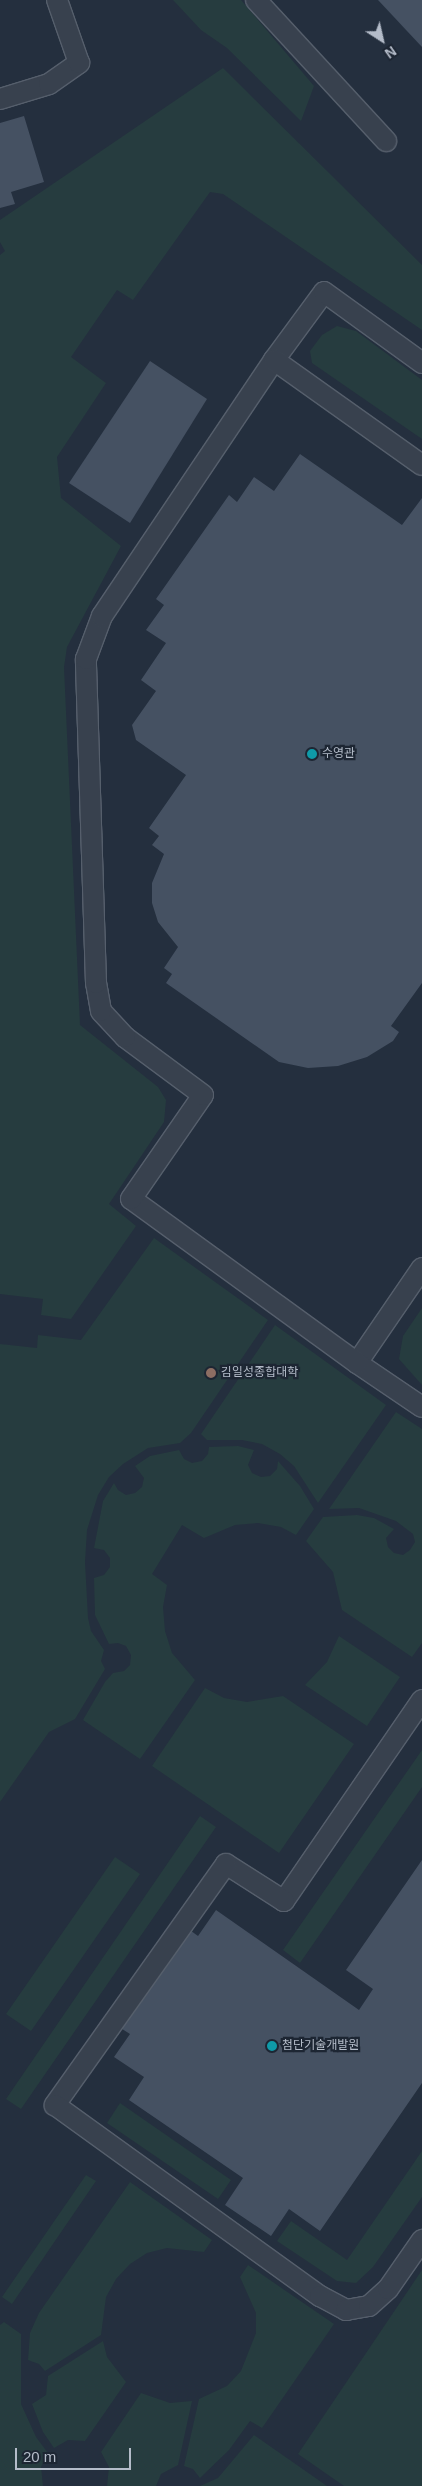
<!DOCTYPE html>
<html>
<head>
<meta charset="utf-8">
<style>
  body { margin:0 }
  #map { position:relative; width:422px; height:2486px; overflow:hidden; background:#242f3e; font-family:Helvetica,"Noto Sans KR",sans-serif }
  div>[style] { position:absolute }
  .green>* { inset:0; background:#263c3f }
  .building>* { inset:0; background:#455162 }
  .roads { filter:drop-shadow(1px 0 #565f6c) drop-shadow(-1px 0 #565f6c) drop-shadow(0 1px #565f6c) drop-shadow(0 -1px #565f6c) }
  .lane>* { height:20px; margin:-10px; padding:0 10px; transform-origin:10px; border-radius:10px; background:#38414e }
  .dots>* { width:14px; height:14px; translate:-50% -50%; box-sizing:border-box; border:2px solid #1d2633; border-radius:50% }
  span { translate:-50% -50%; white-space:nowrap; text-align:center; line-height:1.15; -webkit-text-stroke:4.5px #1d2633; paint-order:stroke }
  .poi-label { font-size:12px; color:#b4bcc9 }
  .left { translate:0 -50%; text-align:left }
  .north { position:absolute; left:357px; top:15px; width:50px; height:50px; -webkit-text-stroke:4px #1d2633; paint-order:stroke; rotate:145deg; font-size:14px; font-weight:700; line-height:20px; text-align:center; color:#b4bcc9 }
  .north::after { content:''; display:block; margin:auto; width:18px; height:22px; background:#b4bcc9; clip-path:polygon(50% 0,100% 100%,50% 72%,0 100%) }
  .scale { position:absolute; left:15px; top:2448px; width:116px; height:22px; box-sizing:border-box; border:2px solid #b4bcc9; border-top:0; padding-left:6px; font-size:15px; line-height:18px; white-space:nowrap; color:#b4bcc9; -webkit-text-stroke:4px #1d2633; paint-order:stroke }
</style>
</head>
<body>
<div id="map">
  <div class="green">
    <div style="clip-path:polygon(173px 0,241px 0,314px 86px,301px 121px,227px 48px,201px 30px)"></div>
    <div style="clip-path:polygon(223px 68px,422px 265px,422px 330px,223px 194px,210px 192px,133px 300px,117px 290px,71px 357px,106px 383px,57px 457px,61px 498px,121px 546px,67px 647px,64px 667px,80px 1025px,158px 1087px,166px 1100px,164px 1122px,109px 1204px,136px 1226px,71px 1319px,41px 1315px,43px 1299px,0 1294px,0 255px,5px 251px,0 242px,0 220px)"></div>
    <div style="clip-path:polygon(337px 326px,356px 331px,422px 380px,422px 439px,312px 363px,310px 351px,322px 335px)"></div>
    <div style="clip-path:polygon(154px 1238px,268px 1320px,191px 1433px,180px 1443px,148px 1448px,123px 1464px,109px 1477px,98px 1495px,87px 1530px,85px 1562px,88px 1618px,91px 1631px,104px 1650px,101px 1661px,105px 1669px,75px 1719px,49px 1732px,0 1802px,0 1344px,37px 1348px,38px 1335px,81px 1340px)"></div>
    <div style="clip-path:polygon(422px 1308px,422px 1385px,399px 1359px,403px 1336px)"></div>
    <div style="clip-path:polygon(275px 1325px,386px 1405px,318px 1503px,294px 1466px,280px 1454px,262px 1444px,242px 1440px,207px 1440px,201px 1434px)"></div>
    <div style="clip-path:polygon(396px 1412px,422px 1429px,422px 1643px,412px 1657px,342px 1610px,333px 1572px,306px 1541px,323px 1517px,357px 1515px,374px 1518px,394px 1529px,386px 1538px,388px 1547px,394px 1553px,403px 1555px,410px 1550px,415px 1542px,413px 1534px,396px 1521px,359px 1508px,329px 1509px)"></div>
    <div style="clip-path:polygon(238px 1446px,254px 1450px,248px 1465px,252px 1473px,261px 1477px,270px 1476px,277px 1469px,278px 1461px,300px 1486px,314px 1509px,296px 1535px,281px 1527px,258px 1523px,235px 1525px,204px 1538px,182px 1525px,152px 1574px,167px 1585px,163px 1607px,165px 1631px,172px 1653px,195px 1680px,140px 1759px,83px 1720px,105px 1682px,113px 1673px,124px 1671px,130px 1665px,131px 1655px,126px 1646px,118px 1643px,109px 1644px,95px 1615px,94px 1578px,104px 1575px,110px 1567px,110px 1558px,104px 1550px,94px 1548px,103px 1501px,114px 1483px,118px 1490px,126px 1495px,135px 1493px,142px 1487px,144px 1478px,135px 1466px,150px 1456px,179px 1450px,184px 1459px,192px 1463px,202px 1461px,208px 1454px,209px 1447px)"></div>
    <div style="clip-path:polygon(339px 1636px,400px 1677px,367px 1726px,305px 1685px,327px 1662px)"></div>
    <div style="clip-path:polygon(205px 1688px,224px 1698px,247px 1702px,283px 1696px,354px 1744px,279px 1853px,152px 1766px)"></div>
    <div style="clip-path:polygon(422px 1750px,422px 1787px,300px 1963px,283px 1950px)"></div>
    <div style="clip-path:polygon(200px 1816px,216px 1827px,21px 2109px,6px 2099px)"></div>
    <div style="clip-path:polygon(115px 1857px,140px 1874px,31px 2031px,6px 2014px)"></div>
    <div style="clip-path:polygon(120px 2103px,231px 2180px,218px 2199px,107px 2123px)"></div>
    <div style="clip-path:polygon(422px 2151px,422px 2197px,373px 2267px,356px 2283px,337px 2281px,277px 2241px,291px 2221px,347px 2260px)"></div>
    <div style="clip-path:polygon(86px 2175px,96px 2181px,12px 2304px,2px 2297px)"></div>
    <div style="clip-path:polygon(130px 2182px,212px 2240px,204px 2252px,167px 2248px,147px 2253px,130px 2264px,116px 2279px,106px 2297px,101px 2335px,45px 2371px,39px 2364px,28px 2360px,30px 2333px,39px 2313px)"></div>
    <div style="clip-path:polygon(248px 2265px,334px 2324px,262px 2428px,250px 2421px,229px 2450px,200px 2478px,193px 2469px,184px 2466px,199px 2399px,227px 2386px,241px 2371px,256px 2333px,256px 2313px,240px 2277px)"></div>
    <div style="clip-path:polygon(422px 2270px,422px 2486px,344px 2486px,298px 2454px)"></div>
    <div style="clip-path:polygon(4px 2322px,21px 2334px,21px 2404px,36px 2437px,48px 2453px,41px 2467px,43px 2486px,0 2486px,0 2325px)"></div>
    <div style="clip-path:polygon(103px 2341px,107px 2357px,126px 2382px,85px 2441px,68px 2440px,54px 2448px,43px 2432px,32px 2404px,46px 2395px,48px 2376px)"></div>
    <div style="clip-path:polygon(141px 2393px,170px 2403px,192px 2401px,178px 2465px,161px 2474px,156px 2486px,107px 2486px,109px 2467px,101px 2452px)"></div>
    <div style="clip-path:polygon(254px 2435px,327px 2486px,200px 2486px,218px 2478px)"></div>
  </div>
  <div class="building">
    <div style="clip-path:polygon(378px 0,422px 0,422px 47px)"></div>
    <div style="clip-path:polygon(24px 116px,44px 182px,11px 192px,15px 204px,0 208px,0 123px)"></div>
    <div style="clip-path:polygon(150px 361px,207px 399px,130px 523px,69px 483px)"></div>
    <div style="clip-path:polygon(300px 454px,402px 525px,422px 498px,422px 983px,391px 1026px,399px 1032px,393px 1041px,367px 1057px,338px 1066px,308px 1068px,279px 1062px,166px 983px,172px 974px,164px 968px,178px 947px,158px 922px,152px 903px,152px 883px,164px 854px,152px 845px,159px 836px,149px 828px,186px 775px,136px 740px,132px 725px,156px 691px,141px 680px,166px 643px,146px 630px,164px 605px,156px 599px,229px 495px,237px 502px,254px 477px,274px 491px)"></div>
    <div style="clip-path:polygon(422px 1860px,422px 2083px,320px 2231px,289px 2209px,271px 2236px,225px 2205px,243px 2178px,129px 2100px,144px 2077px,114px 2057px,130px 2034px,119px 2027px,187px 1928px,198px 1936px,216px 1910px,359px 2010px,373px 1989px,346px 1970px)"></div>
  </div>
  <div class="roads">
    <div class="lane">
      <div style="left:256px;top:0;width:192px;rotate:47.3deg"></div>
      <div style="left:0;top:99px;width:51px;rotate:-17deg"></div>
      <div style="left:49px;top:84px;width:37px;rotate:-35deg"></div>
      <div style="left:79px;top:63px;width:67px;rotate:-109.2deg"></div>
      <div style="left:274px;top:360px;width:84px;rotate:-53.7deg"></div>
      <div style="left:324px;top:292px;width:121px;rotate:35.9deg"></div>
      <div style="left:422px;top:1268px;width:115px;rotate:124.4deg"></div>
      <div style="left:357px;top:1363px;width:78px;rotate:34.1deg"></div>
      <div style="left:357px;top:1363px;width:279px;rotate:-144deg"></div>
      <div style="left:131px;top:1199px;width:126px;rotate:-55.3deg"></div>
      <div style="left:203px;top:1095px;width:97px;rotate:-143.4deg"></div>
      <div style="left:125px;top:1037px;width:35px;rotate:-133deg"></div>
      <div style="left:101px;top:1011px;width:28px;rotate:-100deg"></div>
      <div style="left:96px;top:983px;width:324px;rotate:-91.8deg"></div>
      <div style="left:86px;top:659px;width:46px;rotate:-69.6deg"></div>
      <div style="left:102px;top:616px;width:308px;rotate:-56.1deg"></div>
      <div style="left:274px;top:360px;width:181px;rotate:35.4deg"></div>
      <div style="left:422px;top:1700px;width:244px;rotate:124.5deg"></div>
      <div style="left:284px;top:1901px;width:69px;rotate:-147.5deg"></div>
      <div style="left:226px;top:1864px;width:296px;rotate:125.4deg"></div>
      <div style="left:55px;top:2105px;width:327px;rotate:35.8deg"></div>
      <div style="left:320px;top:2296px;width:30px;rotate:28deg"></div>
      <div style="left:346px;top:2310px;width:23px;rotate:-10deg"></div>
      <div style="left:369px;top:2306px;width:25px;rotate:-42deg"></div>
      <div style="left:388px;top:2289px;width:60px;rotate:-55.2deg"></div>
    </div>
  </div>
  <div class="dots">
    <div style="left:312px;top:754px;background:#0f9aa8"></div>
    <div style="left:211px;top:1373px;background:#8d6e63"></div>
    <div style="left:272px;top:2046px;background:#0f9aa8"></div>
  </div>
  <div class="poi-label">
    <span class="left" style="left:322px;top:754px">수영관</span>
    <span class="left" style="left:221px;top:1373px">김일성종합대학</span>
    <span class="left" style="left:282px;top:2046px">첨단기술개발원</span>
  </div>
  <div class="north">N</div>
  <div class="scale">20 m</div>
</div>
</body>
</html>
